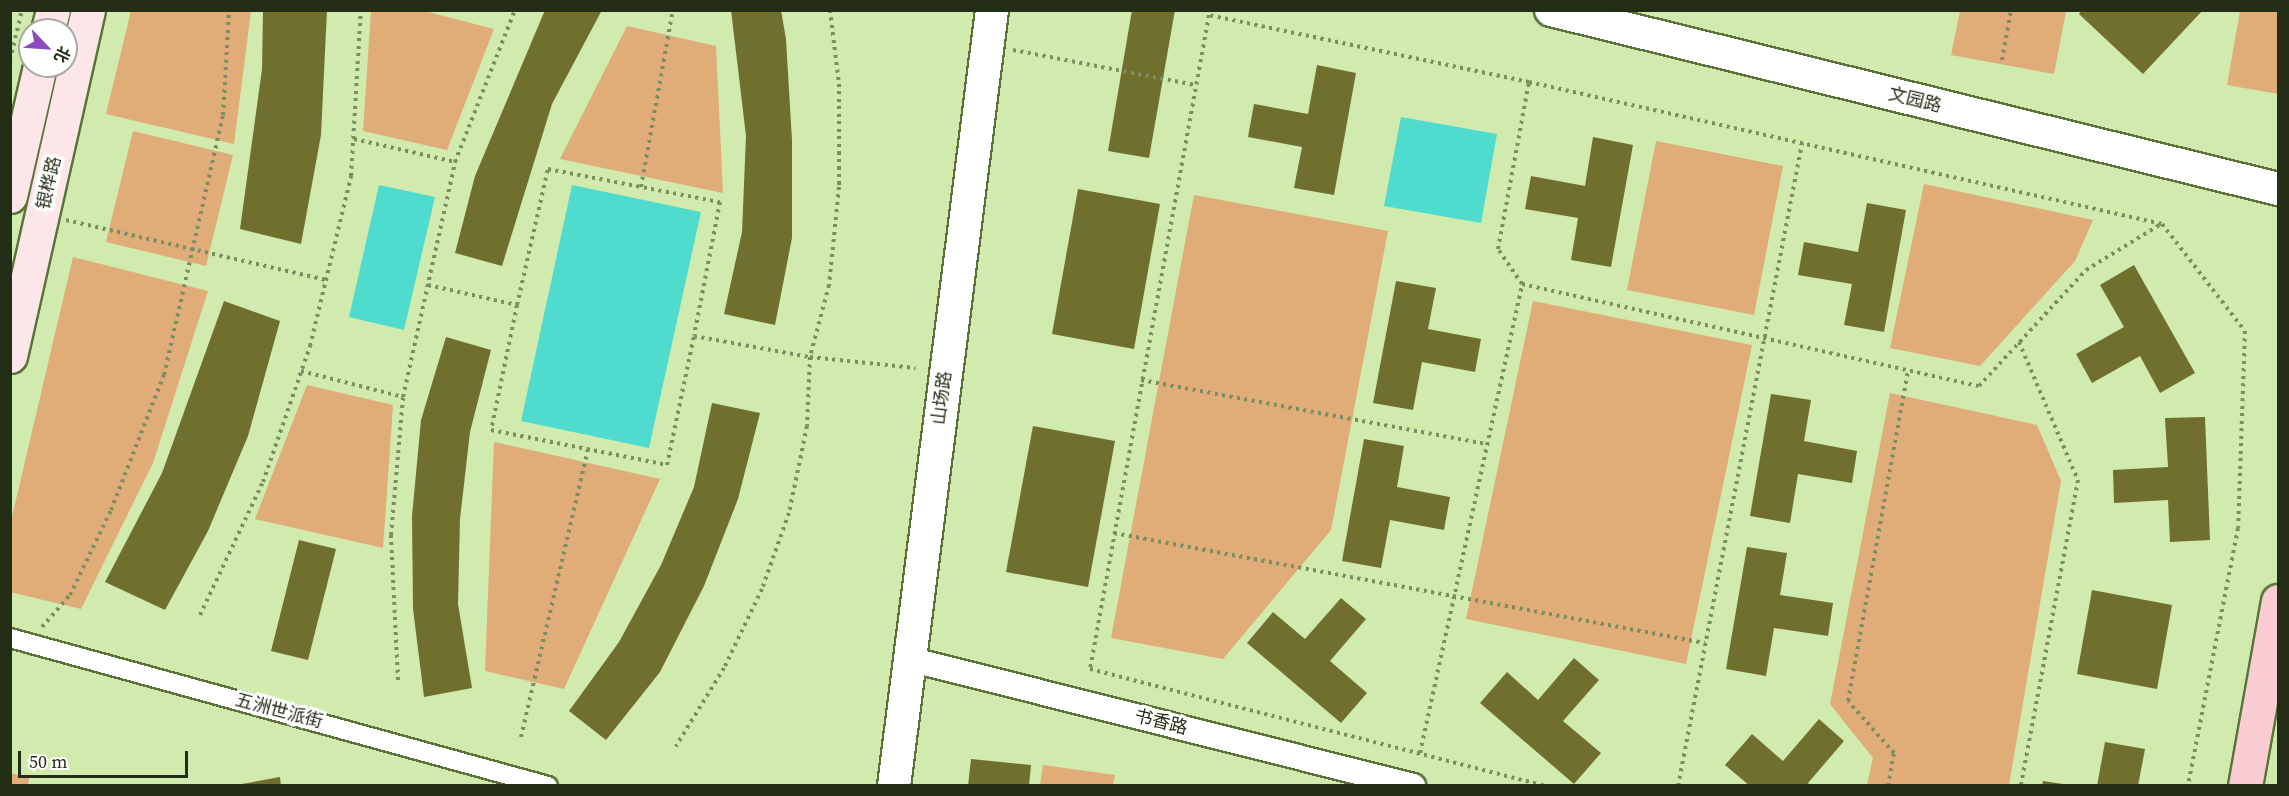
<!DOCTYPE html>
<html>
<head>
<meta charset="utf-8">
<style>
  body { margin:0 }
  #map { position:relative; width:2289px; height:796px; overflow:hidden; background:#d0ebad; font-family:"Source Serif 4","Noto Sans SC",serif }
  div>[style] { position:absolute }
  .green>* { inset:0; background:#e0ac78 }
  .water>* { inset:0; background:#4fdbce }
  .building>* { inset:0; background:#716f2e }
  .path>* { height:4px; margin-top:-2px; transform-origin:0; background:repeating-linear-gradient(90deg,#7b8e62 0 3px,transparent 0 7.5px) }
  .roads { filter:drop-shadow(2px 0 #5b7239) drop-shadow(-2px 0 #5b7239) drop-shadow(0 2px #5b7239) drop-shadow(0 -2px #5b7239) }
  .pedestrian>* { height:18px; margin:-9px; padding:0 9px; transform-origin:9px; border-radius:9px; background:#fff }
  .minor>* { height:24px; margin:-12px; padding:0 12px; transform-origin:12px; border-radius:12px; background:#fff }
  .tertiary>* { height:32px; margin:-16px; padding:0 16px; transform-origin:16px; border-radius:16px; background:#fff }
  .secondary>* { height:33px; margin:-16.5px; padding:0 16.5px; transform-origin:16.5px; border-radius:16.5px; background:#fde6ea }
  .primary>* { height:33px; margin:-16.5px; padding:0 16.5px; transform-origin:16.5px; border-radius:16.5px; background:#facdd5 }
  span { translate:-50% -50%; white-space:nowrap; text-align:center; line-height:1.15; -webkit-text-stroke:6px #fff; paint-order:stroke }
  .street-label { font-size:18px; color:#242d15 }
  .frame { position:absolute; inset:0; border:12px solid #242d15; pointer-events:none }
  .north { position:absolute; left:18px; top:18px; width:60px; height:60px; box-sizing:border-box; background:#fff; border:2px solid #a7aba1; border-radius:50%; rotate:115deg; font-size:16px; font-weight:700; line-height:24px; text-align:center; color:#242d15 }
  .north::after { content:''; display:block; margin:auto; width:21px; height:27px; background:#8b4abf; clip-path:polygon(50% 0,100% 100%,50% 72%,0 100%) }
  .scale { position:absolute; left:18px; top:751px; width:170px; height:27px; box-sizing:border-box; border:3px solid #242d15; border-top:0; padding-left:8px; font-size:18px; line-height:21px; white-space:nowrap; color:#242d15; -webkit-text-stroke:4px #fff; paint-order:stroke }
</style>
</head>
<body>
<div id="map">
  <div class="green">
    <div style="clip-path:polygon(131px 11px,251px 11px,234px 144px,106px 114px)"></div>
    <div style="clip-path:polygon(371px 11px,424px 11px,494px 29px,447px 150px,363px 131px)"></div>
    <div style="clip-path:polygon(1960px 11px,2066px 11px,2054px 74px,1951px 55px)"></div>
    <div style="clip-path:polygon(2240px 11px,2278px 11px,2278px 94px,2227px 85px)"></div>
    <div style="clip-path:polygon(627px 26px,716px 46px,723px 193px,560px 159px)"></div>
    <div style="clip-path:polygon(133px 131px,233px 155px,206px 266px,106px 242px)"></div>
    <div style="clip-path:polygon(1656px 141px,1783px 166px,1754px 315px,1627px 290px)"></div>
    <div style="clip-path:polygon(1924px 184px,2093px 220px,2075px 261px,1980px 366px,1890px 348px)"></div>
    <div style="clip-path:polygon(1194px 195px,1388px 231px,1331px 530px,1223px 659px,1111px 638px)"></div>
    <div style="clip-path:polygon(73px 257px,208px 291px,153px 463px,81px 609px,10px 592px,11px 521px)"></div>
    <div style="clip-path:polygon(1533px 301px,1752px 345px,1686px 664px,1466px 619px)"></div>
    <div style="clip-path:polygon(307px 385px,393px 405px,383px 548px,255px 519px)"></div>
    <div style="clip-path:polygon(1890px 393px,2037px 425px,2061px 481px,2009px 785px,1867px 785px,1873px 758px,1830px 704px)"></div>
    <div style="clip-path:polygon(494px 442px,660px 479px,564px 689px,485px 671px)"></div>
    <div style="clip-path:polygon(1043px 765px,1115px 775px,1113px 785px,1040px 785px)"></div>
    <div style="clip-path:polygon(11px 773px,29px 778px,28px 785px,11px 785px)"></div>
  </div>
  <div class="water">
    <div style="clip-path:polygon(1401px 117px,1497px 134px,1481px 223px,1384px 206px)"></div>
    <div style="clip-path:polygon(379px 185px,435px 197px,404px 330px,349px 317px)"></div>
    <div style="clip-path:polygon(572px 185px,701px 212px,649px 448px,521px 421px)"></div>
  </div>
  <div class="building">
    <div style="clip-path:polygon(263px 10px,327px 10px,321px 135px,301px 244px,240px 229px,262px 69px)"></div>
    <div style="clip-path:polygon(545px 10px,602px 10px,552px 104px,502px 266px,455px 253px,475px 176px)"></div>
    <div style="clip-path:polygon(731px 10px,781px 10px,786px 39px,792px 140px,792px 238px,775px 325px,724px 314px,742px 232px,746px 136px)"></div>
    <div style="clip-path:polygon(1132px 10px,1175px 10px,1149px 158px,1108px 151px)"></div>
    <div style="clip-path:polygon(2082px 10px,2203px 10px,2143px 74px,2079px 14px)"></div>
    <div style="clip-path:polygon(1317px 65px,1356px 73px,1334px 195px,1294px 188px,1302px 147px,1248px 137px,1254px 104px,1308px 114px)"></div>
    <div style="clip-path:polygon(1593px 137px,1633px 145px,1611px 267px,1571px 260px,1578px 218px,1525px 209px,1531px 176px,1585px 186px)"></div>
    <div style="clip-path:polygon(1078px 189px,1160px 204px,1134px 349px,1052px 334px)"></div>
    <div style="clip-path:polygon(1867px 203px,1906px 210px,1884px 332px,1844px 325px,1852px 284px,1798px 275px,1804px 242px,1858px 252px)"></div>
    <div style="clip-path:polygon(2134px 265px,2195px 373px,2160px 393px,2140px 356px,2092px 383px,2076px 354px,2124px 327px,2100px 285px)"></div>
    <div style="clip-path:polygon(1396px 281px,1436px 288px,1428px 329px,1481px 339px,1475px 372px,1422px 362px,1413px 410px,1373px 403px)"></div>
    <div style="clip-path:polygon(224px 301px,280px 321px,248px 436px,208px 531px,165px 610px,105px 582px,162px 473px)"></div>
    <div style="clip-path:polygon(446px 337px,491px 350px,470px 432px,460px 519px,458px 604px,472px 688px,424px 697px,413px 609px,412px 516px,421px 420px)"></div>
    <div style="clip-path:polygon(1771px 394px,1811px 400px,1804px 441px,1857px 451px,1852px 483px,1798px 474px,1790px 523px,1750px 516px)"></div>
    <div style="clip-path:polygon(712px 403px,760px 413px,738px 499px,704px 586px,660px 672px,606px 740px,569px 711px,619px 642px,661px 565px,694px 487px)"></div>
    <div style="clip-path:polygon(2205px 417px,2210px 540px,2170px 542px,2168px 500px,2114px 503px,2113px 470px,2168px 467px,2165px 418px)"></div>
    <div style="clip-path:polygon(1033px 426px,1115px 441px,1088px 587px,1006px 572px)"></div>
    <div style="clip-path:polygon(1364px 439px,1404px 446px,1397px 487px,1450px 497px,1444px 530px,1390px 520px,1381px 568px,1342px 561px)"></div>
    <div style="clip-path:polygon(299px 540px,336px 549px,308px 660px,271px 651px)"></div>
    <div style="clip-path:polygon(1747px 547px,1787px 553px,1780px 595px,1833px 603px,1828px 636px,1774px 628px,1766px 676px,1726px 669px)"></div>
    <div style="clip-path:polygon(2092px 590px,2172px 605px,2157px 689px,2077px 674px)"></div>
    <div style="clip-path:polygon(1341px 598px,1366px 619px,1330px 661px,1367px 693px,1341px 723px,1247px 643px,1273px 612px,1305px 639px)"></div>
    <div style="clip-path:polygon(1574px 658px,1599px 680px,1563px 721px,1601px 753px,1574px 784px,1480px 703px,1507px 672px,1538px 700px)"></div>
    <div style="clip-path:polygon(1819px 719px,1844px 741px,1808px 783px,1811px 786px,1750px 786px,1725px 765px,1752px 734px,1783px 761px)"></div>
    <div style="clip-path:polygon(2105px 742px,2145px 749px,2138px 786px,2097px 786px)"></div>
    <div style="clip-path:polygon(971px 759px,1031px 765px,1029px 786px,968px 786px)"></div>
    <div style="clip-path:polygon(280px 777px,281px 786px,242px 786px,242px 784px)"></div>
    <div style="clip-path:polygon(2043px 781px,2063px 784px,2063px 786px,2042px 786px)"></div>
  </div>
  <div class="path">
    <div style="left:830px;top:10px;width:75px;rotate:83.1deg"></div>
    <div style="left:839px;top:84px;width:103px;rotate:90deg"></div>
    <div style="left:839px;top:187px;width:99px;rotate:95.8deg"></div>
    <div style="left:829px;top:285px;width:74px;rotate:104.8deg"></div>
    <div style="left:810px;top:357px;width:106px;rotate:6deg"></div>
    <div style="left:1013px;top:50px;width:184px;rotate:10.9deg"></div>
    <div style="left:10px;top:60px;width:51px;rotate:-76.5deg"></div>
    <div style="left:2002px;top:60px;width:51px;rotate:-79.8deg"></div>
    <div style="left:1529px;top:82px;width:327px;rotate:-168.2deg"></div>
    <div style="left:1209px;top:15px;width:665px;rotate:100.31deg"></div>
    <div style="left:1090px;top:669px;width:471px;rotate:14.4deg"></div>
    <div style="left:354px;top:139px;width:104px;rotate:12.8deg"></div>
    <div style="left:641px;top:187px;width:180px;rotate:-79.8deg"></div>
    <div style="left:66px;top:220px;width:267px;rotate:13deg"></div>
    <div style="left:1522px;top:284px;width:42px;rotate:-124.4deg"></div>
    <div style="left:1498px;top:249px;width:170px;rotate:-79.5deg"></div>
    <div style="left:1529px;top:82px;width:649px;rotate:12.64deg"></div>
    <div style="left:2162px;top:224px;width:135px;rotate:52.2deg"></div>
    <div style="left:2245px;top:331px;width:197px;rotate:92deg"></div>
    <div style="left:2238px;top:528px;width:263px;rotate:101deg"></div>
    <div style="left:428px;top:285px;width:91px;rotate:12.7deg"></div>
    <div style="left:517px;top:305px;width:128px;rotate:101.7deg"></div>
    <div style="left:491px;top:430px;width:179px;rotate:11.2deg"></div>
    <div style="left:667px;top:465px;width:132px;rotate:-78.2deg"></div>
    <div style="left:694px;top:336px;width:118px;rotate:10.3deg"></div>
    <div style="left:810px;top:357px;width:69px;rotate:92.5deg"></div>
    <div style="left:807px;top:426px;width:89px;rotate:101.7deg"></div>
    <div style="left:789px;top:513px;width:81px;rotate:109.6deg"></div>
    <div style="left:762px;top:589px;width:88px;rotate:115.7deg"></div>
    <div style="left:724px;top:668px;width:92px;rotate:121.6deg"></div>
    <div style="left:517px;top:305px;width:139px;rotate:-77.2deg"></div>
    <div style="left:548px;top:169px;width:175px;rotate:10.9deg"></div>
    <div style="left:720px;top:202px;width:136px;rotate:101deg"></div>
    <div style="left:2019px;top:342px;width:150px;rotate:66.9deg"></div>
    <div style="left:2078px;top:480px;width:311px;rotate:100.6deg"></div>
    <div style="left:301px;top:371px;width:105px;rotate:14.3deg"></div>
    <div style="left:1141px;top:380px;width:352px;rotate:10.5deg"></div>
    <div style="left:1114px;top:533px;width:601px;rotate:10.54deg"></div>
    <div style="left:200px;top:615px;width:147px;rotate:-64.7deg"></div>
    <div style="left:263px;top:482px;width:144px;rotate:-70.9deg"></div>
    <div style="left:310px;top:346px;width:175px;rotate:-76.4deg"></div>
    <div style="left:351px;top:176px;width:166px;rotate:-86.6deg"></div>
    <div style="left:42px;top:627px;width:43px;rotate:-48.8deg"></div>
    <div style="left:70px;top:595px;width:94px;rotate:-64.2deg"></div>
    <div style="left:111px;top:510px;width:145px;rotate:-68.6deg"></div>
    <div style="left:164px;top:375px;width:267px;rotate:-77.2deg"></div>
    <div style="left:223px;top:115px;width:105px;rotate:-86.7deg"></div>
    <div style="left:398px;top:680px;width:145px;rotate:-92.8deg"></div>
    <div style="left:391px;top:535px;width:139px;rotate:-85deg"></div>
    <div style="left:403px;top:397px;width:241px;rotate:-77.5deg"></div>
    <div style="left:455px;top:162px;width:163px;rotate:-68.5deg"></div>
    <div style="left:521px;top:737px;width:296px;rotate:-76.9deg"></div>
    <div style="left:1420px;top:753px;width:480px;rotate:-77.7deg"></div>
    <div style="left:1522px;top:284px;width:468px;rotate:12.6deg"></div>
    <div style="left:1979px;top:386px;width:158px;rotate:-47.3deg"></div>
    <div style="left:2086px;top:270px;width:88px;rotate:-31.5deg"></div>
    <div style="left:1678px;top:786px;width:655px;rotate:-79.08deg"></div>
    <div style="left:1888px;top:786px;width:34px;rotate:-80deg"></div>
    <div style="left:1894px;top:753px;width:69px;rotate:-131.5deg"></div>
    <div style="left:1848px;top:701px;width:336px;rotate:-79.7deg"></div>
  </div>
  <div class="roads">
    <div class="pedestrian">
      <div style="left:10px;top:638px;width:558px;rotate:15.38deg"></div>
    </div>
    <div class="minor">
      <div style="left:909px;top:659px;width:520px;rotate:14.14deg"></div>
    </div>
    <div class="tertiary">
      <div style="left:1551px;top:10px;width:749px;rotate:13.83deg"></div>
      <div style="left:894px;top:786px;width:782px;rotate:-82.8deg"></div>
    </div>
    <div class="secondary">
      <div style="left:48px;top:30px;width:21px;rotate:-76deg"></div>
      <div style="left:10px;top:196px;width:133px;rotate:-77deg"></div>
      <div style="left:10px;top:356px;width:355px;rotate:-77.3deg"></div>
    </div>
    <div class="primary">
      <div style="left:2245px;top:786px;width:188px;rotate:-79.9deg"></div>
    </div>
  </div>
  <div class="street-label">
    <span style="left:1915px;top:100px;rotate:14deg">文园路</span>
    <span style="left:49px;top:183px;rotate:-77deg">银桦路</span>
    <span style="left:942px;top:398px;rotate:-83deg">山场路</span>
    <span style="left:279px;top:711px;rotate:15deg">五洲世派街</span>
    <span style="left:1161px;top:722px;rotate:14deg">书香路</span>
  </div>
  <div class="frame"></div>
  <div class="north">北</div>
  <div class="scale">50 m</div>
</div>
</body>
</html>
